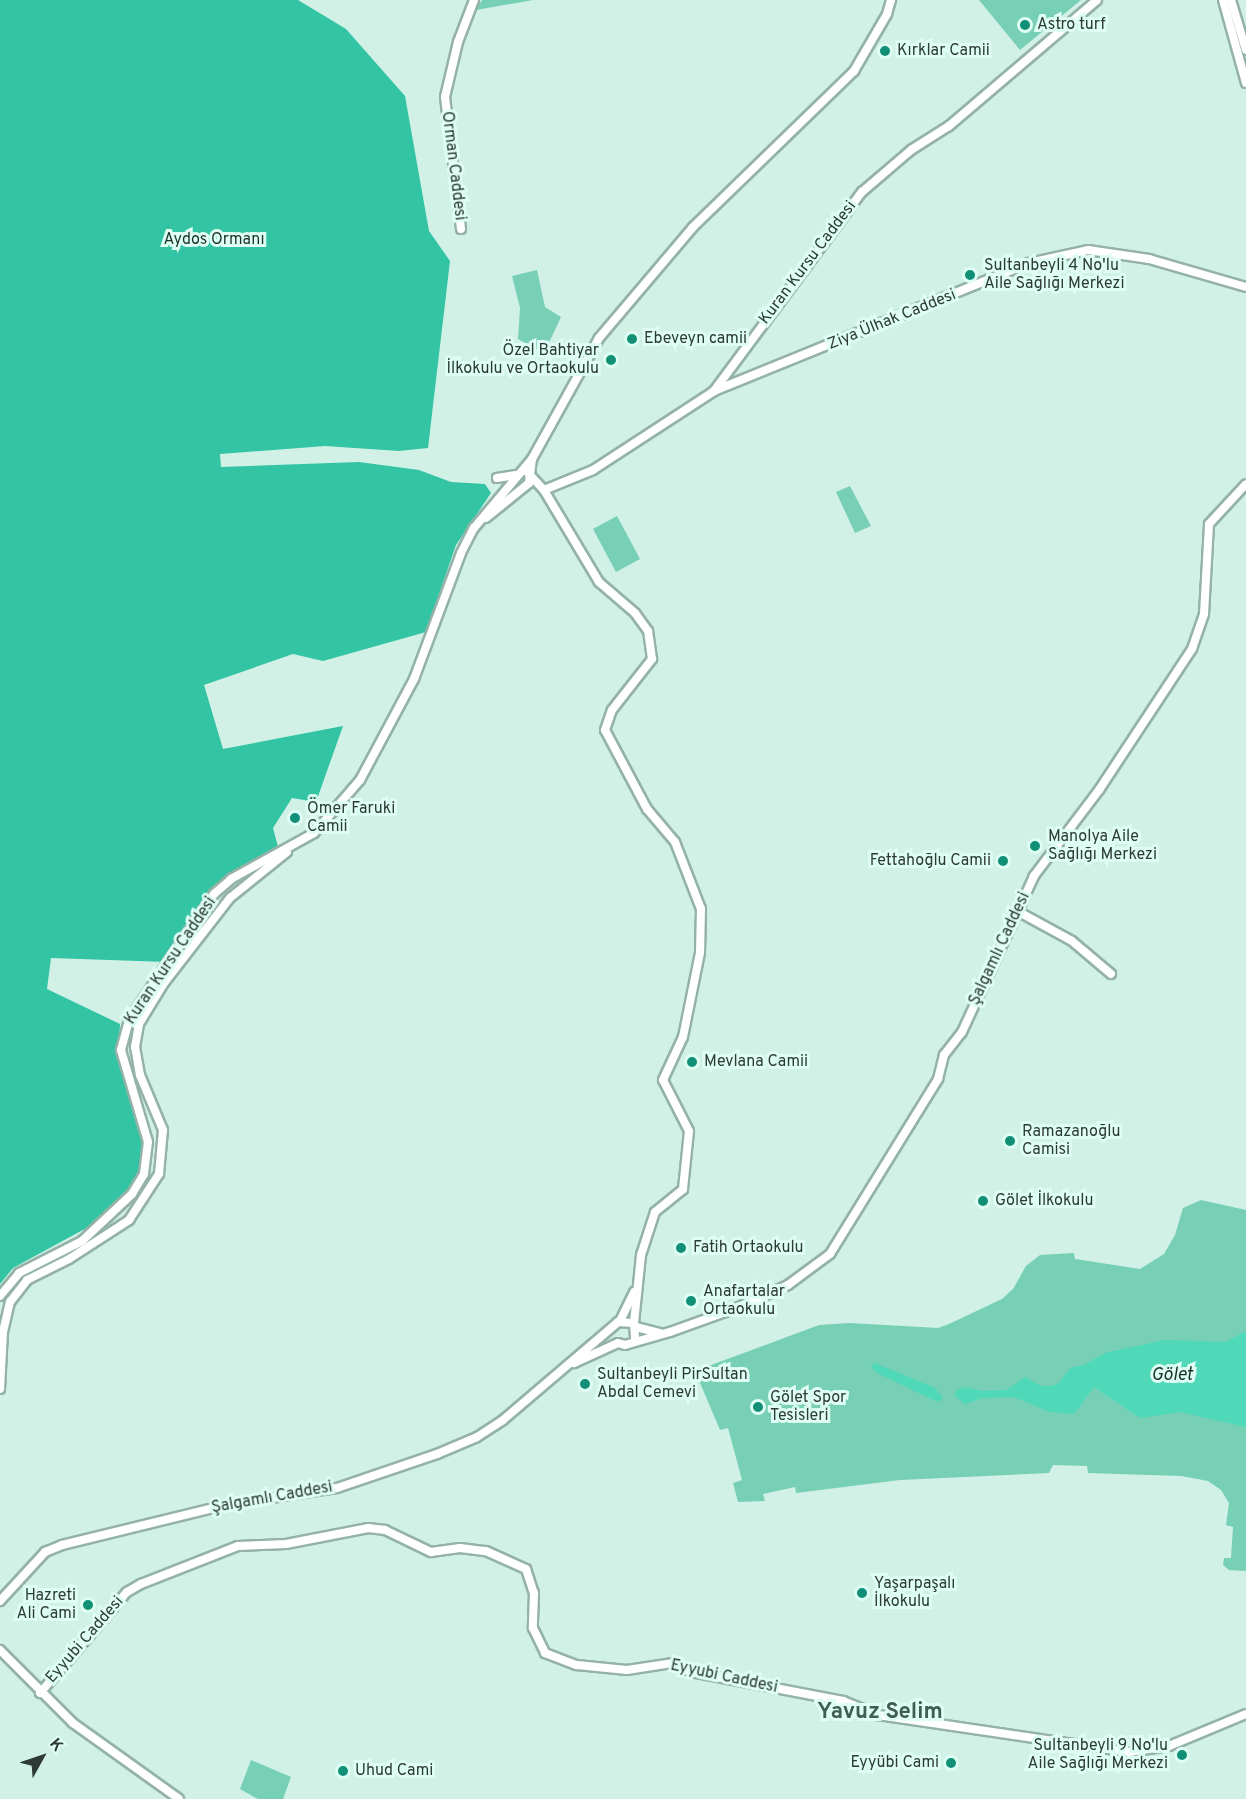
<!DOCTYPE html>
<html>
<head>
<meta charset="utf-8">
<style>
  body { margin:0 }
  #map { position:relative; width:1246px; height:1799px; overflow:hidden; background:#d1f1e6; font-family:Overpass,sans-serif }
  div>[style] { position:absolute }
  .green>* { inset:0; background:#77cfb6 }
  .forest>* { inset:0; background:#32c4a3 }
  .water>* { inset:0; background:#4fd9b8 }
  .roads { filter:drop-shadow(2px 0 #94b2a8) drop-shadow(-2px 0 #94b2a8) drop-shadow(0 2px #94b2a8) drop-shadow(0 -2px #94b2a8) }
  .tertiary>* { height:8px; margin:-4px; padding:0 4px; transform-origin:4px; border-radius:4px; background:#fff }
  .secondary>* { height:8px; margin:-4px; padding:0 4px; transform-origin:4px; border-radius:4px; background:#fff }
  .dots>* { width:16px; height:16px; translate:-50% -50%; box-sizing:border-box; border:3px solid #defef3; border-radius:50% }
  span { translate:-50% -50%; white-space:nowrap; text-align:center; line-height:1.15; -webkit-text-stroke:6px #defef3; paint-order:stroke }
  .poi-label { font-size:16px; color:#2d3a36 }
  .left { translate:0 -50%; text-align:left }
  .right { translate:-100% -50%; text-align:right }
  .street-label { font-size:16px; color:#2d3a36 }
  .park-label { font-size:16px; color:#1c332c }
  .water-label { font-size:18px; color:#182f28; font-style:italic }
  .district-label { font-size:22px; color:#415d54; font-weight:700 }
  .north { position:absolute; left:12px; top:1727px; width:60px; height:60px; -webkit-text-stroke:4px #defef3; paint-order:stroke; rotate:50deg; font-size:16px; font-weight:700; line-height:24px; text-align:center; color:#2d3a36 }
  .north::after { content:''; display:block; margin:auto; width:21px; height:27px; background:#2d3a36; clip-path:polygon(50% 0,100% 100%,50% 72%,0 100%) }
</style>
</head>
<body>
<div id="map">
  <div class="green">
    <div style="clip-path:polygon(482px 0,533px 0,476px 10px)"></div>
    <div style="clip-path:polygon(979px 0,1081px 0,1020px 50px)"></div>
    <div style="clip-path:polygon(537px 270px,545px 307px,561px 317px,544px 353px,518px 339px,520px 308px,512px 276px)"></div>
    <div style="clip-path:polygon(850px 486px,871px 526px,855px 533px,836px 492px)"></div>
    <div style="clip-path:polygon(617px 516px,640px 559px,616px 572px,593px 529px)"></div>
    <div style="clip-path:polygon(1201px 1200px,1246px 1210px,1246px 1571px,1229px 1570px,1223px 1565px,1224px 1558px,1231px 1558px,1233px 1527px,1226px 1525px,1229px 1503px,1221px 1490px,1208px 1481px,1181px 1476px,1088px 1473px,1087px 1466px,1053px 1465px,1049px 1473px,900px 1480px,796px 1493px,795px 1487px,763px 1494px,765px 1501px,738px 1502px,733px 1483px,742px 1480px,728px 1428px,720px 1430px,695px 1371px,819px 1325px,850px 1323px,938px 1328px,949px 1324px,1002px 1299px,1013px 1289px,1026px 1266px,1040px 1255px,1074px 1253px,1075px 1259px,1140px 1269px,1164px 1254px,1175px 1235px,1183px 1208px)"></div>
    <div style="clip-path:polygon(251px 1760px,291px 1777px,283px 1799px,258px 1799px,240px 1789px)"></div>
  </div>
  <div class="forest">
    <div style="clip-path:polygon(0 0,298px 0,346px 29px,405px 96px,429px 231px,450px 261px,428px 448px,399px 451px,325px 446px,220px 454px,221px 467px,359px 462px,419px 470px,451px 482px,485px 484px,491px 493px,456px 545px,426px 632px,323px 661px,293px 654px,204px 685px,223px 749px,343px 726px,316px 802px,292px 798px,273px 828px,278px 847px,226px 879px,167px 962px,51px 958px,47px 989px,120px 1024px,119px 1044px,144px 1125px,142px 1152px,137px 1178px,103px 1219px,13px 1268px,0 1284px)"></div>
  </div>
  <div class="water">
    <div style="clip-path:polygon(1246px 1331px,1246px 1427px,1180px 1412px,1140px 1418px,1094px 1387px,1074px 1414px,1050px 1412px,1014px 1397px,982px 1398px,965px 1404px,955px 1396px,956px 1391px,964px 1387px,982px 1391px,1007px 1390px,1025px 1377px,1041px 1386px,1051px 1386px,1059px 1383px,1070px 1368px,1084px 1365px,1105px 1353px,1164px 1340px,1226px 1342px)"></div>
    <div style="clip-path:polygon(875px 1363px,935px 1388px,943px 1398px,938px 1402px,879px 1374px,871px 1367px)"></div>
  </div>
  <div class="roads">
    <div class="tertiary">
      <div style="left:461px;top:229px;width:133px;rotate:-96.9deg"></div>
      <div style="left:445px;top:97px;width:57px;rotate:-76.7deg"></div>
      <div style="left:458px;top:42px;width:45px;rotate:-69.1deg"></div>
      <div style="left:714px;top:391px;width:340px;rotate:-22.1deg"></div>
      <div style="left:1029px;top:263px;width:60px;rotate:-12.4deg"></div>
      <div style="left:1088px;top:250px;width:62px;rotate:8.4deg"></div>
      <div style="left:1149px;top:259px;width:101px;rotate:16.1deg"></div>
      <div style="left:1019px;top:912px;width:60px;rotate:28.7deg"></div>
      <div style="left:1072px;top:941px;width:51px;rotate:40.2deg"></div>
      <div style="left:620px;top:1321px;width:32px;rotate:-64deg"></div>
      <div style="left:634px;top:1323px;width:68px;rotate:-84.1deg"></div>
      <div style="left:641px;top:1255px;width:45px;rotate:-72deg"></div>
      <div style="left:655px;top:1212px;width:36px;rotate:-39deg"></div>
      <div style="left:683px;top:1189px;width:58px;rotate:-84.1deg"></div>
      <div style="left:689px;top:1131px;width:57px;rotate:-117deg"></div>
      <div style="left:663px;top:1080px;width:47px;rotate:-65.1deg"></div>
      <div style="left:683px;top:1037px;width:86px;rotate:-78.6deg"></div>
      <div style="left:700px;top:953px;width:44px;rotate:-88.7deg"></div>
      <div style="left:701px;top:909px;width:72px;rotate:-111.2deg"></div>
      <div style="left:675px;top:842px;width:43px;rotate:-130.3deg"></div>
      <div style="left:647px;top:809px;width:89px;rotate:-118deg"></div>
      <div style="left:605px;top:730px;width:21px;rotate:-71deg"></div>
      <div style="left:612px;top:710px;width:65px;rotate:-51.9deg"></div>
      <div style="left:652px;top:659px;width:28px;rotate:-98deg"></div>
      <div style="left:648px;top:631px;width:22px;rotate:-126deg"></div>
      <div style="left:635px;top:613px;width:48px;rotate:-139.3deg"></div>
      <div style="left:599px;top:582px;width:107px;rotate:-120.9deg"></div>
      <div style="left:544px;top:490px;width:53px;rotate:-22.2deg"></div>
      <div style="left:593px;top:470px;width:145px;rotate:-33.1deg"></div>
      <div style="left:714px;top:391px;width:248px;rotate:-53.4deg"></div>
      <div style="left:862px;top:192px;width:65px;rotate:-40.6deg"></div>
      <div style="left:911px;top:150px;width:45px;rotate:-32.3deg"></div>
      <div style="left:949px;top:126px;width:194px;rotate:-40.4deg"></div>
      <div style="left:636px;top:1327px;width:25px;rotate:14deg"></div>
      <div style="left:574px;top:1363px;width:48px;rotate:-24.4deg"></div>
      <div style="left:618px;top:1343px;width:7px;rotate:16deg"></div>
      <div style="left:625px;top:1345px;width:47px;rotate:-16.1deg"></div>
      <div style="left:670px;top:1332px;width:73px;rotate:-19.9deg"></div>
      <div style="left:739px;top:1307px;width:54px;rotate:-24.2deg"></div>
      <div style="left:788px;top:1285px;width:52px;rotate:-36.4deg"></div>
      <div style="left:830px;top:1254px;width:206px;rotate:-58.3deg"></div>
      <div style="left:938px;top:1079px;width:25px;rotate:-76deg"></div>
      <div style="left:944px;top:1055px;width:29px;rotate:-52deg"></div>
      <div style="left:962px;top:1032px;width:172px;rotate:-65.2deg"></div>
      <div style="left:1034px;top:876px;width:108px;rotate:-52.9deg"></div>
      <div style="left:1099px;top:790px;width:169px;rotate:-56.6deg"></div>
      <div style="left:1192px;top:649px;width:37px;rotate:-71deg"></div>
      <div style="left:1204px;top:614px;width:90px;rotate:-86.8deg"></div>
      <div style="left:1209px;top:524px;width:54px;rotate:-47.2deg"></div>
      <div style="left:0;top:1601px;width:67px;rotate:-47.4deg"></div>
      <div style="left:45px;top:1552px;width:18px;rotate:-22deg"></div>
      <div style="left:62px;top:1545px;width:169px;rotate:-13.7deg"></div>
      <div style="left:226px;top:1505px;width:112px;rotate:-8.7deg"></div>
      <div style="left:337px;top:1488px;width:106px;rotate:-18.8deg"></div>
      <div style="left:437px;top:1454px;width:43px;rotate:-23deg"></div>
      <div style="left:477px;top:1437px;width:31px;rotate:-33deg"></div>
      <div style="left:503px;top:1420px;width:151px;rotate:-40.4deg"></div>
      <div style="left:618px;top:1322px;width:16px;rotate:4deg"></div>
      <div style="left:634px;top:1323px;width:16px;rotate:86deg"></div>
      <div style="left:0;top:1650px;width:103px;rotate:45deg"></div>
      <div style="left:73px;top:1723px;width:130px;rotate:35.6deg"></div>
      <div style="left:40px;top:1693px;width:133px;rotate:-49.3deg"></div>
      <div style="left:127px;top:1592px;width:16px;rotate:-30deg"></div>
      <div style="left:141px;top:1584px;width:104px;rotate:-21.4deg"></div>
      <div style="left:238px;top:1546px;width:48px;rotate:-2.4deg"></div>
      <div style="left:286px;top:1544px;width:84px;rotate:-11deg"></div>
      <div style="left:368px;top:1528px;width:17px;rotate:7deg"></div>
      <div style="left:385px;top:1530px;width:51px;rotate:25.6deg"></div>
      <div style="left:431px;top:1552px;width:29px;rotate:-8deg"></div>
      <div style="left:460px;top:1548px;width:26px;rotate:7deg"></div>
      <div style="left:486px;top:1551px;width:44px;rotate:24.2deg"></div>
      <div style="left:526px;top:1569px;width:25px;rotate:72deg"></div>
      <div style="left:534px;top:1593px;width:35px;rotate:92deg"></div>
      <div style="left:533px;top:1628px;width:28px;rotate:64deg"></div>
      <div style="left:545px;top:1653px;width:34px;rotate:21deg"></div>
      <div style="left:577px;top:1665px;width:50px;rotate:5.7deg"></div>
      <div style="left:627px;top:1670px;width:47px;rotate:-8.7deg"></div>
      <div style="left:673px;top:1663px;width:20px;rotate:27deg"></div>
      <div style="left:691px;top:1672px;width:155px;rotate:10.8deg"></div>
      <div style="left:843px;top:1701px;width:38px;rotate:22deg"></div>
      <div style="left:878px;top:1715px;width:254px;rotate:8.4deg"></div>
      <div style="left:1129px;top:1752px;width:40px;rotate:-8.5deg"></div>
      <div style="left:1169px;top:1746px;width:83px;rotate:-22.6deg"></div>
    </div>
    <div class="secondary">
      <div style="left:1223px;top:0;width:86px;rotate:74.5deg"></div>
      <div style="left:1231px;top:0;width:52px;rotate:73.3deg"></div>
      <div style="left:528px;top:473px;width:23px;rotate:47deg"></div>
      <div style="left:497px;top:478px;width:19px;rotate:-9deg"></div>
      <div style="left:486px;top:518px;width:55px;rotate:-39.1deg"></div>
      <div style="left:529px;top:483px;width:24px;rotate:-83deg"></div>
      <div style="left:0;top:1296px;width:30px;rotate:-50deg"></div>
      <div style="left:19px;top:1273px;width:71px;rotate:-26.9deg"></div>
      <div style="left:82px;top:1241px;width:69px;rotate:-43.2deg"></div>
      <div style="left:132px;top:1194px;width:23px;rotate:-59deg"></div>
      <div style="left:144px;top:1174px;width:32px;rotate:-83deg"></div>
      <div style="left:148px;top:1142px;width:96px;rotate:-106.4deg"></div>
      <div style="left:121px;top:1050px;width:31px;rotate:-75deg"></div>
      <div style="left:129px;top:1020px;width:152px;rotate:-56deg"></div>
      <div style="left:214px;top:894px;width:23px;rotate:-41deg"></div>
      <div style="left:231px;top:879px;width:95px;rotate:-29deg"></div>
      <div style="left:314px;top:833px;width:70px;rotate:-49deg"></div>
      <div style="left:360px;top:780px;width:115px;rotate:-61.9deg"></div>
      <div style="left:414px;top:679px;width:134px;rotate:-69.5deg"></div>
      <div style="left:461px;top:553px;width:28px;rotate:-63deg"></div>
      <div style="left:474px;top:528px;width:90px;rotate:-50deg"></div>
      <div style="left:532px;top:459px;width:138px;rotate:-61deg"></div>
      <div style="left:599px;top:338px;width:145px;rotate:-49.7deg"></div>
      <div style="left:693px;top:227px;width:224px;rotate:-44.1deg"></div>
      <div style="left:854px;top:71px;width:66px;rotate:-59.9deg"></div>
      <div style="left:887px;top:14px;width:15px;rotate:-74deg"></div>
      <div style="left:0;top:1389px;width:57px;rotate:-87deg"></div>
      <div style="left:3px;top:1332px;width:31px;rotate:-77deg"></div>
      <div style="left:10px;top:1302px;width:28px;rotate:-52deg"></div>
      <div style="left:27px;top:1280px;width:47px;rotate:-26.6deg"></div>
      <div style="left:69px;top:1259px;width:72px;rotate:-33deg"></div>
      <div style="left:129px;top:1220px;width:55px;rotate:-56.9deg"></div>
      <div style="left:159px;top:1174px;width:44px;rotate:-84.8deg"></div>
      <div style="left:163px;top:1130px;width:60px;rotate:-112.7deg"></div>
      <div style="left:140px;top:1075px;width:28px;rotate:-100deg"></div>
      <div style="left:135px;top:1047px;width:23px;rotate:-80deg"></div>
      <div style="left:139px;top:1024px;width:48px;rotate:-58.6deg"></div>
      <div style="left:164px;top:983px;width:108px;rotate:-52.2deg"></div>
      <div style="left:230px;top:898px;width:73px;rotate:-38.9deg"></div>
    </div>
  </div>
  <div class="dots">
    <div style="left:1025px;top:25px;background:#129077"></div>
    <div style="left:885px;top:51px;background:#129077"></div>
    <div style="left:970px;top:275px;background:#129077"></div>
    <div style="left:632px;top:339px;background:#129077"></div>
    <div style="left:611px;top:360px;background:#129077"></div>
    <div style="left:295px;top:818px;background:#129077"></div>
    <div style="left:1035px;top:846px;background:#129077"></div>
    <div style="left:1003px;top:861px;background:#129077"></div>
    <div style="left:692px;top:1062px;background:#129077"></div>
    <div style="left:1010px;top:1141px;background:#129077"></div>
    <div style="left:983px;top:1201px;background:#129077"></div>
    <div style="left:681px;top:1248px;background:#129077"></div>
    <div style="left:691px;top:1301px;background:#129077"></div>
    <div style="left:585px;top:1384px;background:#129077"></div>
    <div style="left:758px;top:1407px;background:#129077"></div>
    <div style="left:862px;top:1593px;background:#129077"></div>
    <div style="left:88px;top:1605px;background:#129077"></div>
    <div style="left:1182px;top:1755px;background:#129077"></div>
    <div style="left:951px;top:1763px;background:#129077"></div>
    <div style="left:343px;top:1771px;background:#129077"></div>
  </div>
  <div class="poi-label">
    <span class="left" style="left:1037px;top:25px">Astro turf</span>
    <span class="left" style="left:897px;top:51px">Kırklar Camii</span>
    <span class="left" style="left:984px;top:275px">Sultanbeyli 4 No'lu<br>Aile Sağlığı Merkezi</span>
    <span class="left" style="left:644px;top:339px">Ebeveyn camii</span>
    <span class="right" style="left:599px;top:360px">Özel Bahtiyar<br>İlkokulu ve Ortaokulu</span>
    <span class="left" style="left:307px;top:818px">Ömer Faruki<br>Camii</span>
    <span class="left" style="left:1048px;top:846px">Manolya Aile<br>Sağlığı Merkezi</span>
    <span class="right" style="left:991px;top:861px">Fettahoğlu Camii</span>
    <span class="left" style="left:704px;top:1062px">Mevlana Camii</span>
    <span class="left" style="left:1022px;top:1141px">Ramazanoğlu<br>Camisi</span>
    <span class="left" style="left:995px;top:1201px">Gölet İlkokulu</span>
    <span class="left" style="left:693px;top:1248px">Fatih Ortaokulu</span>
    <span class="left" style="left:703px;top:1301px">Anafartalar<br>Ortaokulu</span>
    <span class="left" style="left:597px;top:1384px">Sultanbeyli PirSultan<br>Abdal Cemevi</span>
    <span class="left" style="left:770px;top:1407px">Gölet Spor<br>Tesisleri</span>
    <span class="left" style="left:874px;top:1593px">Yaşarpaşalı<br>İlkokulu</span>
    <span class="right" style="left:76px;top:1605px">Hazreti<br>Ali Cami</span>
    <span class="right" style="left:1168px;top:1755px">Sultanbeyli 9 No'lu<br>Aile Sağlığı Merkezi</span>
    <span class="right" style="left:939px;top:1763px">Eyyübi Cami</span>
    <span class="left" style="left:355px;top:1771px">Uhud Cami</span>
  </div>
  <div class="street-label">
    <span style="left:453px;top:166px;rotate:83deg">Orman Caddesi</span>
    <span style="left:808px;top:263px;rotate:-53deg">Kuran Kursu Caddesi</span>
    <span style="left:892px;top:320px;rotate:-22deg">Ziya Ülhak Caddesi</span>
    <span style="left:1000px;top:949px;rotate:-65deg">Şalgamlı Caddesi</span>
    <span style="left:171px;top:961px;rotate:-56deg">Kuran Kursu Caddesi</span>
    <span style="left:272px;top:1498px;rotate:-10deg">Şalgamlı Caddesi</span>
    <span style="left:85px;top:1640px;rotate:-49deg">Eyyubi Caddesi</span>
    <span style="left:724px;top:1677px;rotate:12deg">Eyyubi Caddesi</span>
  </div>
  <div class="park-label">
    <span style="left:214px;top:240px">Aydos Ormanı</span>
  </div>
  <div class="water-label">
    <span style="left:1172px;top:1376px">Gölet</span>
  </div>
  <div class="district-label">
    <span style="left:880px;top:1713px">Yavuz Selim</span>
  </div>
  <div class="north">K</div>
</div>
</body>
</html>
